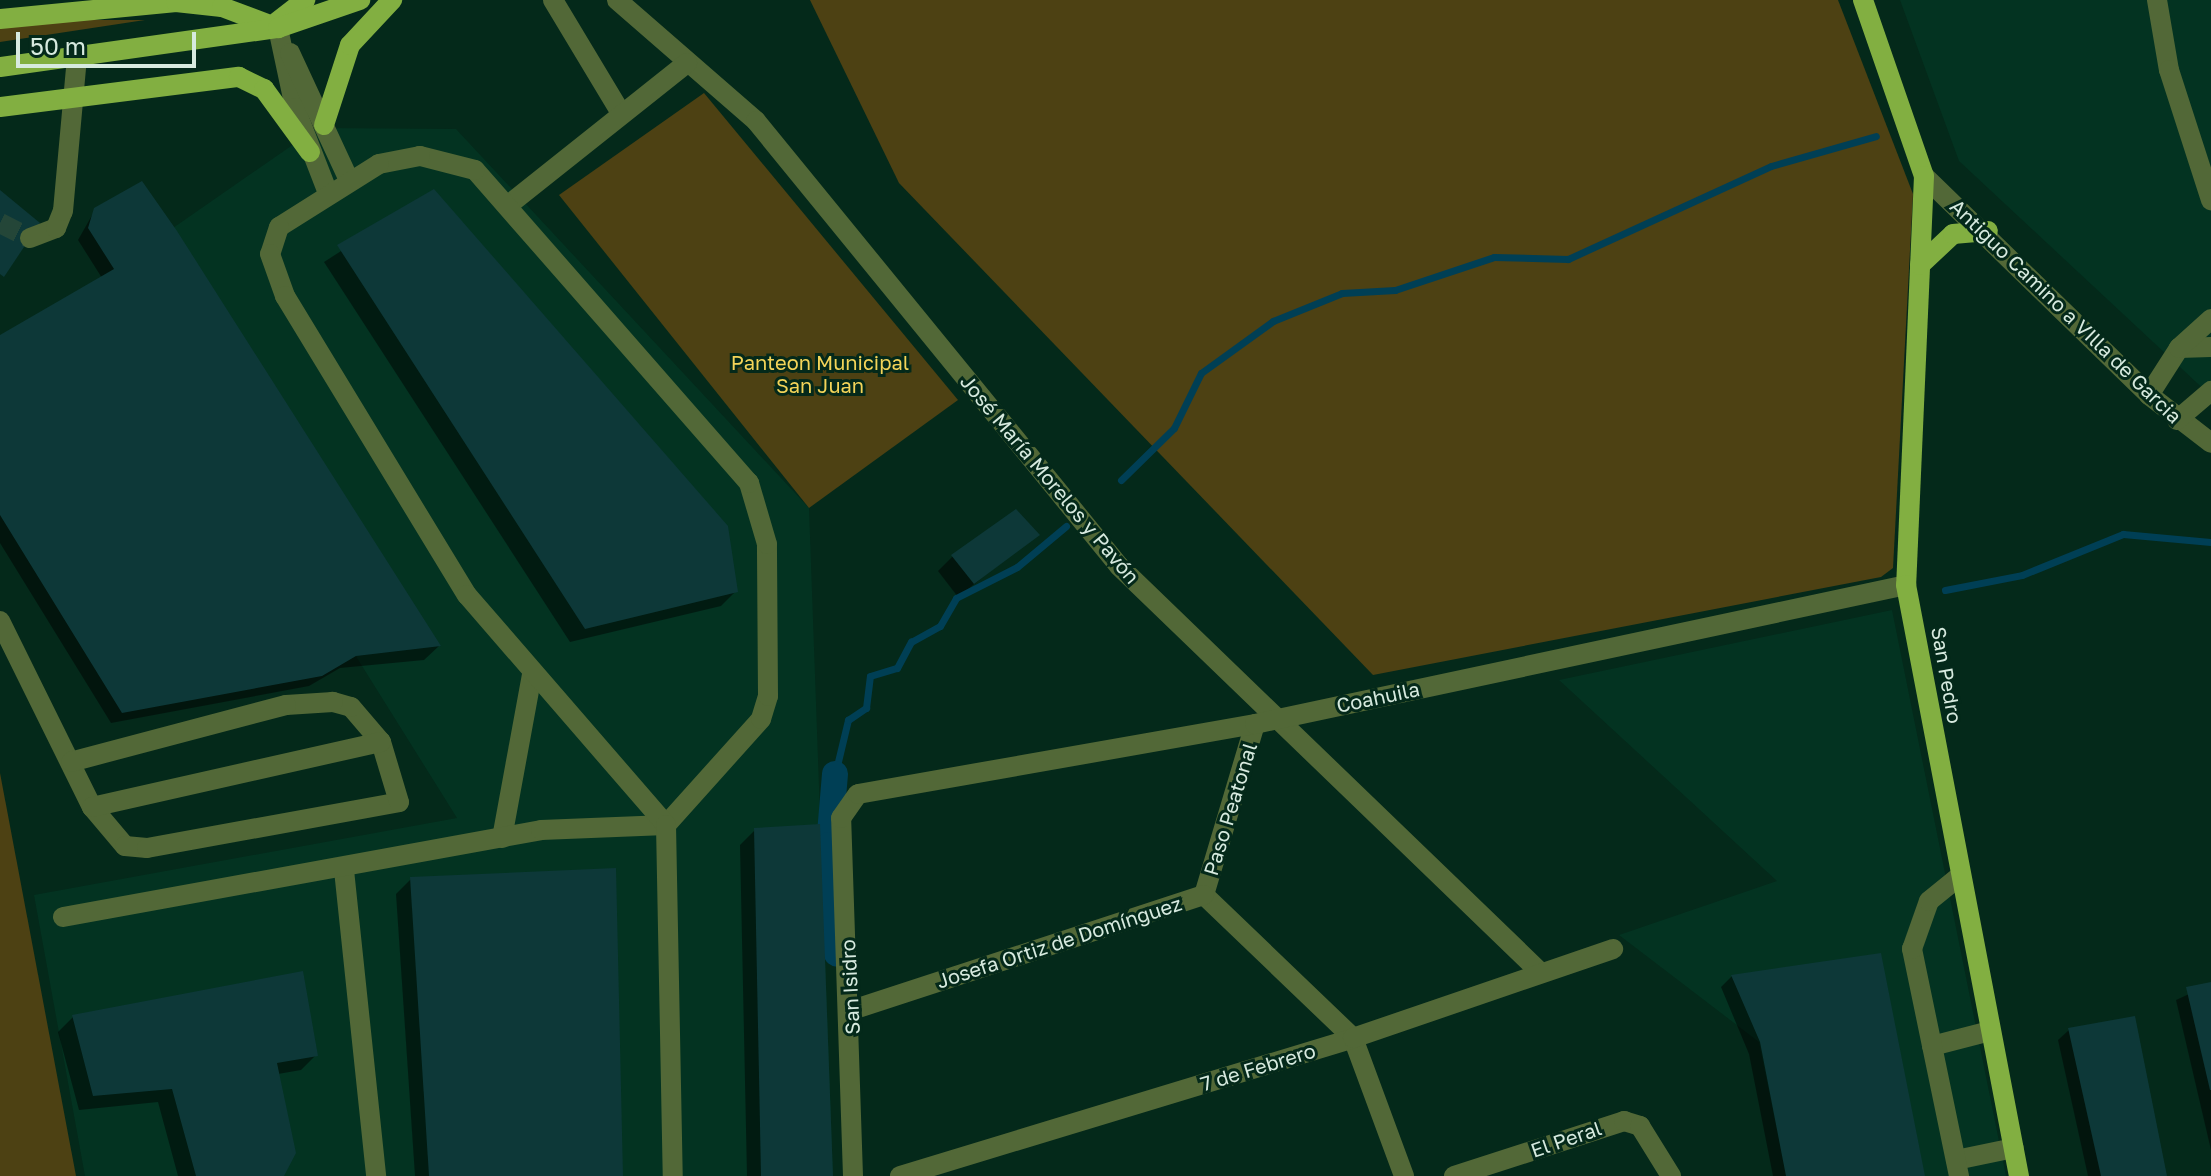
<!DOCTYPE html>
<html>
<head>
<meta charset="utf-8">
<style>
  body { margin:0 }
  #map { position:relative; width:2211px; height:1176px; overflow:hidden; background:#04291a; font-family:"Golos Text",sans-serif }
  div>[style] { position:absolute }
  .built>* { inset:0; background:#033321 }
  .green>* { inset:0; background:#4d4113 }
  .shadow>* { inset:0; background:#0007 }
  .stream>* { height:7px; margin:-3.5px; padding:0 3.5px; transform-origin:3.5px; border-radius:3.5px; background:#003f55 }
  .canal>* { height:26px; margin:-13px; padding:0 13px; transform-origin:13px; border-radius:13px; background:#003f55 }
  .building>* { inset:0; background:#0d3838 }
  .minor-tunnel>* { height:20px; margin-top:-10px; transform-origin:0; background:repeating-linear-gradient(90deg,#244638 0 20px,transparent 0 30px) }
  .minor>* { height:20px; margin:-10px; padding:0 10px; transform-origin:10px; border-radius:10px; background:#526837 }
  .major>* { height:20px; margin:-10px; padding:0 10px; transform-origin:10px; border-radius:10px; background:#82af41 }
  span { translate:-50% -50%; white-space:nowrap; text-align:center; line-height:1.15; -webkit-text-stroke:6px #04291a; paint-order:stroke }
  .street-label { font-size:20px; color:#d7eadf }
  .park-label { font-size:20px; color:#f3d459 }
  .scale { position:absolute; left:16px; top:32px; width:180px; height:36px; box-sizing:border-box; border:4px solid #d7eadf; border-top:0; padding-left:10px; font-size:24px; line-height:28px; white-space:nowrap; color:#d7eadf; -webkit-text-stroke:6px #04291a; paint-order:stroke }
</style>
</head>
<body>
<div id="map">
  <div class="built">
    <div style="clip-path:polygon(1900px 0,2211px 0,2211px 396px,1959px 161px)"></div>
    <div style="clip-path:polygon(317px 128px,456px 129px,809px 508px,833px 1176px,85px 1176px,34px 895px,457px 818px,114px 269px)"></div>
    <div style="clip-path:polygon(1892px 610px,2006px 1176px,1786px 1176px,1759px 1042px,1619px 935px,1777px 881px,1559px 680px)"></div>
  </div>
  <div class="green">
    <div style="clip-path:polygon(810px 0,1838px 0,1913px 194px,1893px 568px,1881px 577px,1373px 675px,899px 183px)"></div>
    <div style="clip-path:polygon(73px 20px,145px 20px,0 42px,0 28px)"></div>
    <div style="clip-path:polygon(704px 93px,958px 400px,809px 508px,559px 195px)"></div>
    <div style="clip-path:polygon(0 773px,76px 1176px,0 1176px)"></div>
  </div>
  <div class="shadow">
    <div style="clip-path:polygon(433px 192px,736px 591px,721px 606px,570px 642px,324px 262px)"></div>
    <div style="clip-path:polygon(95px 210px,439px 646px,424px 660px,340px 668px,309px 686px,111px 723px,0 543px,0 337px,102px 278px,78px 240px)"></div>
    <div style="clip-path:polygon(1037px 534px,958px 597px,938px 571px,953px 556px)"></div>
    <div style="clip-path:polygon(755px 830px,831px 1176px,747px 1176px,740px 845px)"></div>
    <div style="clip-path:polygon(411px 879px,621px 1176px,415px 1176px,396px 894px)"></div>
    <div style="clip-path:polygon(1732px 976px,1923px 1176px,1773px 1176px,1749px 1054px,1721px 987px)"></div>
    <div style="clip-path:polygon(2211px 984px,2211px 1150px,2176px 1000px)"></div>
    <div style="clip-path:polygon(73px 1017px,316px 1055px,301px 1070px,278px 1074px,282px 1176px,178px 1176px,158px 1102px,79px 1110px,58px 1032px)"></div>
    <div style="clip-path:polygon(2069px 1030px,2165px 1176px,2088px 1176px,2058px 1040px)"></div>
  </div>
  <div class="stream">
    <div style="left:1121px;top:480px;width:74px;rotate:-44.5deg"></div>
    <div style="left:1174px;top:428px;width:61px;rotate:-63.9deg"></div>
    <div style="left:1201px;top:373px;width:89px;rotate:-35.8deg"></div>
    <div style="left:1273px;top:321px;width:74px;rotate:-22.1deg"></div>
    <div style="left:1342px;top:293px;width:53px;rotate:-3.2deg"></div>
    <div style="left:1395px;top:290px;width:104px;rotate:-18.4deg"></div>
    <div style="left:1494px;top:257px;width:74px;rotate:1.5deg"></div>
    <div style="left:1568px;top:259px;width:223px;rotate:-24.6deg"></div>
    <div style="left:1771px;top:166px;width:109px;rotate:-15.9deg"></div>
    <div style="left:1945px;top:590px;width:78px;rotate:-11deg"></div>
    <div style="left:2022px;top:575px;width:109px;rotate:-22.1deg"></div>
    <div style="left:2123px;top:534px;width:88px;rotate:5.2deg"></div>
    <div style="left:835px;top:774px;width:56px;rotate:-76.5deg"></div>
    <div style="left:848px;top:720px;width:22px;rotate:-34deg"></div>
    <div style="left:866px;top:708px;width:32px;rotate:-83deg"></div>
    <div style="left:870px;top:676px;width:28px;rotate:-17deg"></div>
    <div style="left:897px;top:668px;width:30px;rotate:-62deg"></div>
    <div style="left:911px;top:642px;width:33px;rotate:-29deg"></div>
    <div style="left:940px;top:626px;width:32px;rotate:-60deg"></div>
    <div style="left:956px;top:598px;width:68px;rotate:-26.9deg"></div>
    <div style="left:1017px;top:567px;width:64px;rotate:-39.9deg"></div>
  </div>
  <div class="canal">
    <div style="left:835px;top:774px;width:71px;rotate:94.8deg"></div>
    <div style="left:829px;top:845px;width:109px;rotate:85.8deg"></div>
  </div>
  <div class="building">
    <div style="clip-path:polygon(142px 181px,177px 231px,441px 646px,356px 656px,322px 676px,122px 713px,0 515px,0 335px,114px 269px,88px 228px,94px 208px)"></div>
    <div style="clip-path:polygon(434px 189px,728px 526px,738px 592px,585px 629px,337px 245px)"></div>
    <div style="clip-path:polygon(0 190px,40px 223px,4px 277px,0 274px)"></div>
    <div style="clip-path:polygon(1016px 509px,1040px 535px,974px 584px,951px 555px)"></div>
    <div style="clip-path:polygon(820px 824px,833px 1176px,761px 1176px,754px 828px)"></div>
    <div style="clip-path:polygon(616px 868px,623px 1176px,429px 1176px,410px 877px)"></div>
    <div style="clip-path:polygon(1881px 953px,1925px 1176px,1786px 1176px,1760px 1042px,1731px 975px)"></div>
    <div style="clip-path:polygon(303px 971px,318px 1056px,277px 1063px,296px 1153px,284px 1176px,196px 1176px,172px 1089px,93px 1096px,72px 1015px)"></div>
    <div style="clip-path:polygon(2211px 982px,2211px 1090px,2210px 1090px,2186px 987px)"></div>
    <div style="clip-path:polygon(2135px 1016px,2167px 1176px,2101px 1176px,2068px 1028px)"></div>
  </div>
  <div class="minor-tunnel">
    <div style="left:0;top:223px;width:34px;rotate:27deg"></div>
  </div>
  <div class="minor">
    <div style="left:553px;top:0;width:132px;rotate:59deg"></div>
    <div style="left:617px;top:0;width:184px;rotate:41deg"></div>
    <div style="left:756px;top:121px;width:574px;rotate:50.79deg"></div>
    <div style="left:1119px;top:566px;width:585px;rotate:43.96deg"></div>
    <div style="left:2157px;top:0;width:71px;rotate:80.3deg"></div>
    <div style="left:2169px;top:70px;width:137px;rotate:72.1deg"></div>
    <div style="left:278px;top:28px;width:82px;rotate:78deg"></div>
    <div style="left:295px;top:108px;width:91px;rotate:68.8deg"></div>
    <div style="left:290px;top:53px;width:140px;rotate:65.1deg"></div>
    <div style="left:1924px;top:176px;width:314px;rotate:44.2deg"></div>
    <div style="left:2149px;top:395px;width:78px;rotate:37.7deg"></div>
    <div style="left:511px;top:203px;width:225px;rotate:-38.5deg"></div>
    <div style="left:30px;top:238px;width:28px;rotate:-21deg"></div>
    <div style="left:56px;top:228px;width:18px;rotate:-68deg"></div>
    <div style="left:63px;top:211px;width:154px;rotate:-84.8deg"></div>
    <div style="left:2179px;top:348px;width:32px;rotate:-2deg"></div>
    <div style="left:2149px;top:395px;width:56px;rotate:-57.4deg"></div>
    <div style="left:2179px;top:348px;width:43px;rotate:-42.2deg"></div>
    <div style="left:2177px;top:420px;width:45px;rotate:-40.5deg"></div>
    <div style="left:0;top:621px;width:208px;rotate:63.7deg"></div>
    <div style="left:92px;top:807px;width:51px;rotate:49.8deg"></div>
    <div style="left:125px;top:846px;width:22px;rotate:5deg"></div>
    <div style="left:147px;top:848px;width:256px;rotate:-10.3deg"></div>
    <div style="left:399px;top:802px;width:63px;rotate:-106.7deg"></div>
    <div style="left:381px;top:742px;width:46px;rotate:-130.6deg"></div>
    <div style="left:351px;top:707px;width:19px;rotate:-164deg"></div>
    <div style="left:333px;top:702px;width:47px;rotate:176.3deg"></div>
    <div style="left:286px;top:705px;width:222px;rotate:165.2deg"></div>
    <div style="left:92px;top:807px;width:296px;rotate:-12.7deg"></div>
    <div style="left:502px;top:838px;width:167px;rotate:-79.6deg"></div>
    <div style="left:344px;top:870px;width:308px;rotate:84deg"></div>
    <div style="left:1204px;top:895px;width:207px;rotate:43.8deg"></div>
    <div style="left:1353px;top:1038px;width:147px;rotate:69.7deg"></div>
    <div style="left:1204px;top:895px;width:178px;rotate:-73.4deg"></div>
    <div style="left:63px;top:917px;width:486px;rotate:-10.3deg"></div>
    <div style="left:541px;top:830px;width:125px;rotate:-2.3deg"></div>
    <div style="left:666px;top:825px;width:142px;rotate:-48.1deg"></div>
    <div style="left:761px;top:719px;width:24px;rotate:-73deg"></div>
    <div style="left:768px;top:696px;width:152px;rotate:-90.4deg"></div>
    <div style="left:767px;top:544px;width:64px;rotate:-106.4deg"></div>
    <div style="left:749px;top:483px;width:416px;rotate:-131.2deg"></div>
    <div style="left:475px;top:170px;width:57px;rotate:-165.7deg"></div>
    <div style="left:420px;top:156px;width:42px;rotate:169deg"></div>
    <div style="left:379px;top:164px;width:118px;rotate:147.8deg"></div>
    <div style="left:279px;top:227px;width:28px;rotate:108deg"></div>
    <div style="left:270px;top:254px;width:45px;rotate:70.3deg"></div>
    <div style="left:285px;top:296px;width:350px;rotate:58.7deg"></div>
    <div style="left:467px;top:595px;width:304px;rotate:49.1deg"></div>
    <div style="left:666px;top:825px;width:351px;rotate:88.9deg"></div>
    <div style="left:852px;top:1010px;width:370px;rotate:-18.1deg"></div>
    <div style="left:1932px;top:1046px;width:60px;rotate:-14.5deg"></div>
    <div style="left:1956px;top:1160px;width:59px;rotate:-11.7deg"></div>
    <div style="left:853px;top:1176px;width:358px;rotate:-91.9deg"></div>
    <div style="left:841px;top:818px;width:29px;rotate:-55deg"></div>
    <div style="left:858px;top:794px;width:403px;rotate:-10deg"></div>
    <div style="left:1255px;top:724px;width:666px;rotate:-12.05deg"></div>
    <div style="left:900px;top:1176px;width:474px;rotate:-16.9deg"></div>
    <div style="left:1353px;top:1038px;width:275px;rotate:-18.9deg"></div>
    <div style="left:1454px;top:1176px;width:179px;rotate:-17.9deg"></div>
    <div style="left:1624px;top:1121px;width:17px;rotate:17deg"></div>
    <div style="left:1640px;top:1126px;width:59px;rotate:58.2deg"></div>
    <div style="left:1959px;top:1176px;width:232px;rotate:-101.7deg"></div>
    <div style="left:1912px;top:949px;width:51px;rotate:-70.5deg"></div>
    <div style="left:1929px;top:901px;width:40px;rotate:-39deg"></div>
  </div>
  <div class="major">
    <div style="left:1863px;top:0;width:186px;rotate:70.9deg"></div>
    <div style="left:1924px;top:176px;width:409px;rotate:92.5deg"></div>
    <div style="left:1906px;top:585px;width:602px;rotate:79.18deg"></div>
    <div style="left:0;top:19px;width:177px;rotate:-5.5deg"></div>
    <div style="left:176px;top:2px;width:46px;rotate:6.2deg"></div>
    <div style="left:222px;top:7px;width:60px;rotate:20.6deg"></div>
    <div style="left:277px;top:22px;width:36px;rotate:-38deg"></div>
    <div style="left:0;top:67px;width:281px;rotate:-8deg"></div>
    <div style="left:278px;top:28px;width:87px;rotate:-18.9deg"></div>
    <div style="left:0;top:107px;width:241px;rotate:-7.2deg"></div>
    <div style="left:239px;top:77px;width:28px;rotate:26deg"></div>
    <div style="left:264px;top:89px;width:78px;rotate:53.9deg"></div>
    <div style="left:324px;top:125px;width:84px;rotate:-72deg"></div>
    <div style="left:350px;top:45px;width:62px;rotate:-47deg"></div>
    <div style="left:1920px;top:265px;width:45px;rotate:-43.2deg"></div>
    <div style="left:1953px;top:234px;width:35px;rotate:-5deg"></div>
  </div>
  <div class="street-label">
    <span style="left:2066px;top:311px;rotate:44deg">Antiguo Camino a VIlla de Garcia</span>
    <span style="left:1050px;top:479px;rotate:50deg">José María Morelos y Pavón</span>
    <span style="left:1947px;top:675px;rotate:80deg">San Pedro</span>
    <span style="left:1378px;top:697px;rotate:-12deg">Coahuila</span>
    <span style="left:1230px;top:809px;rotate:-73deg">Paso Peatonal</span>
    <span style="left:1059px;top:942px;rotate:-18deg">Josefa Ortiz de Domínguez</span>
    <span style="left:850px;top:987px;rotate:-93deg">San Isidro</span>
    <span style="left:1258px;top:1067px;rotate:-17deg">7 de Febrero</span>
    <span style="left:1566px;top:1139px;rotate:-19deg">El Peral</span>
  </div>
  <div class="park-label">
    <span style="left:820px;top:374px">Panteon Municipal<br>San Juan</span>
  </div>
  <div class="scale">50 m</div>
</div>
</body>
</html>
